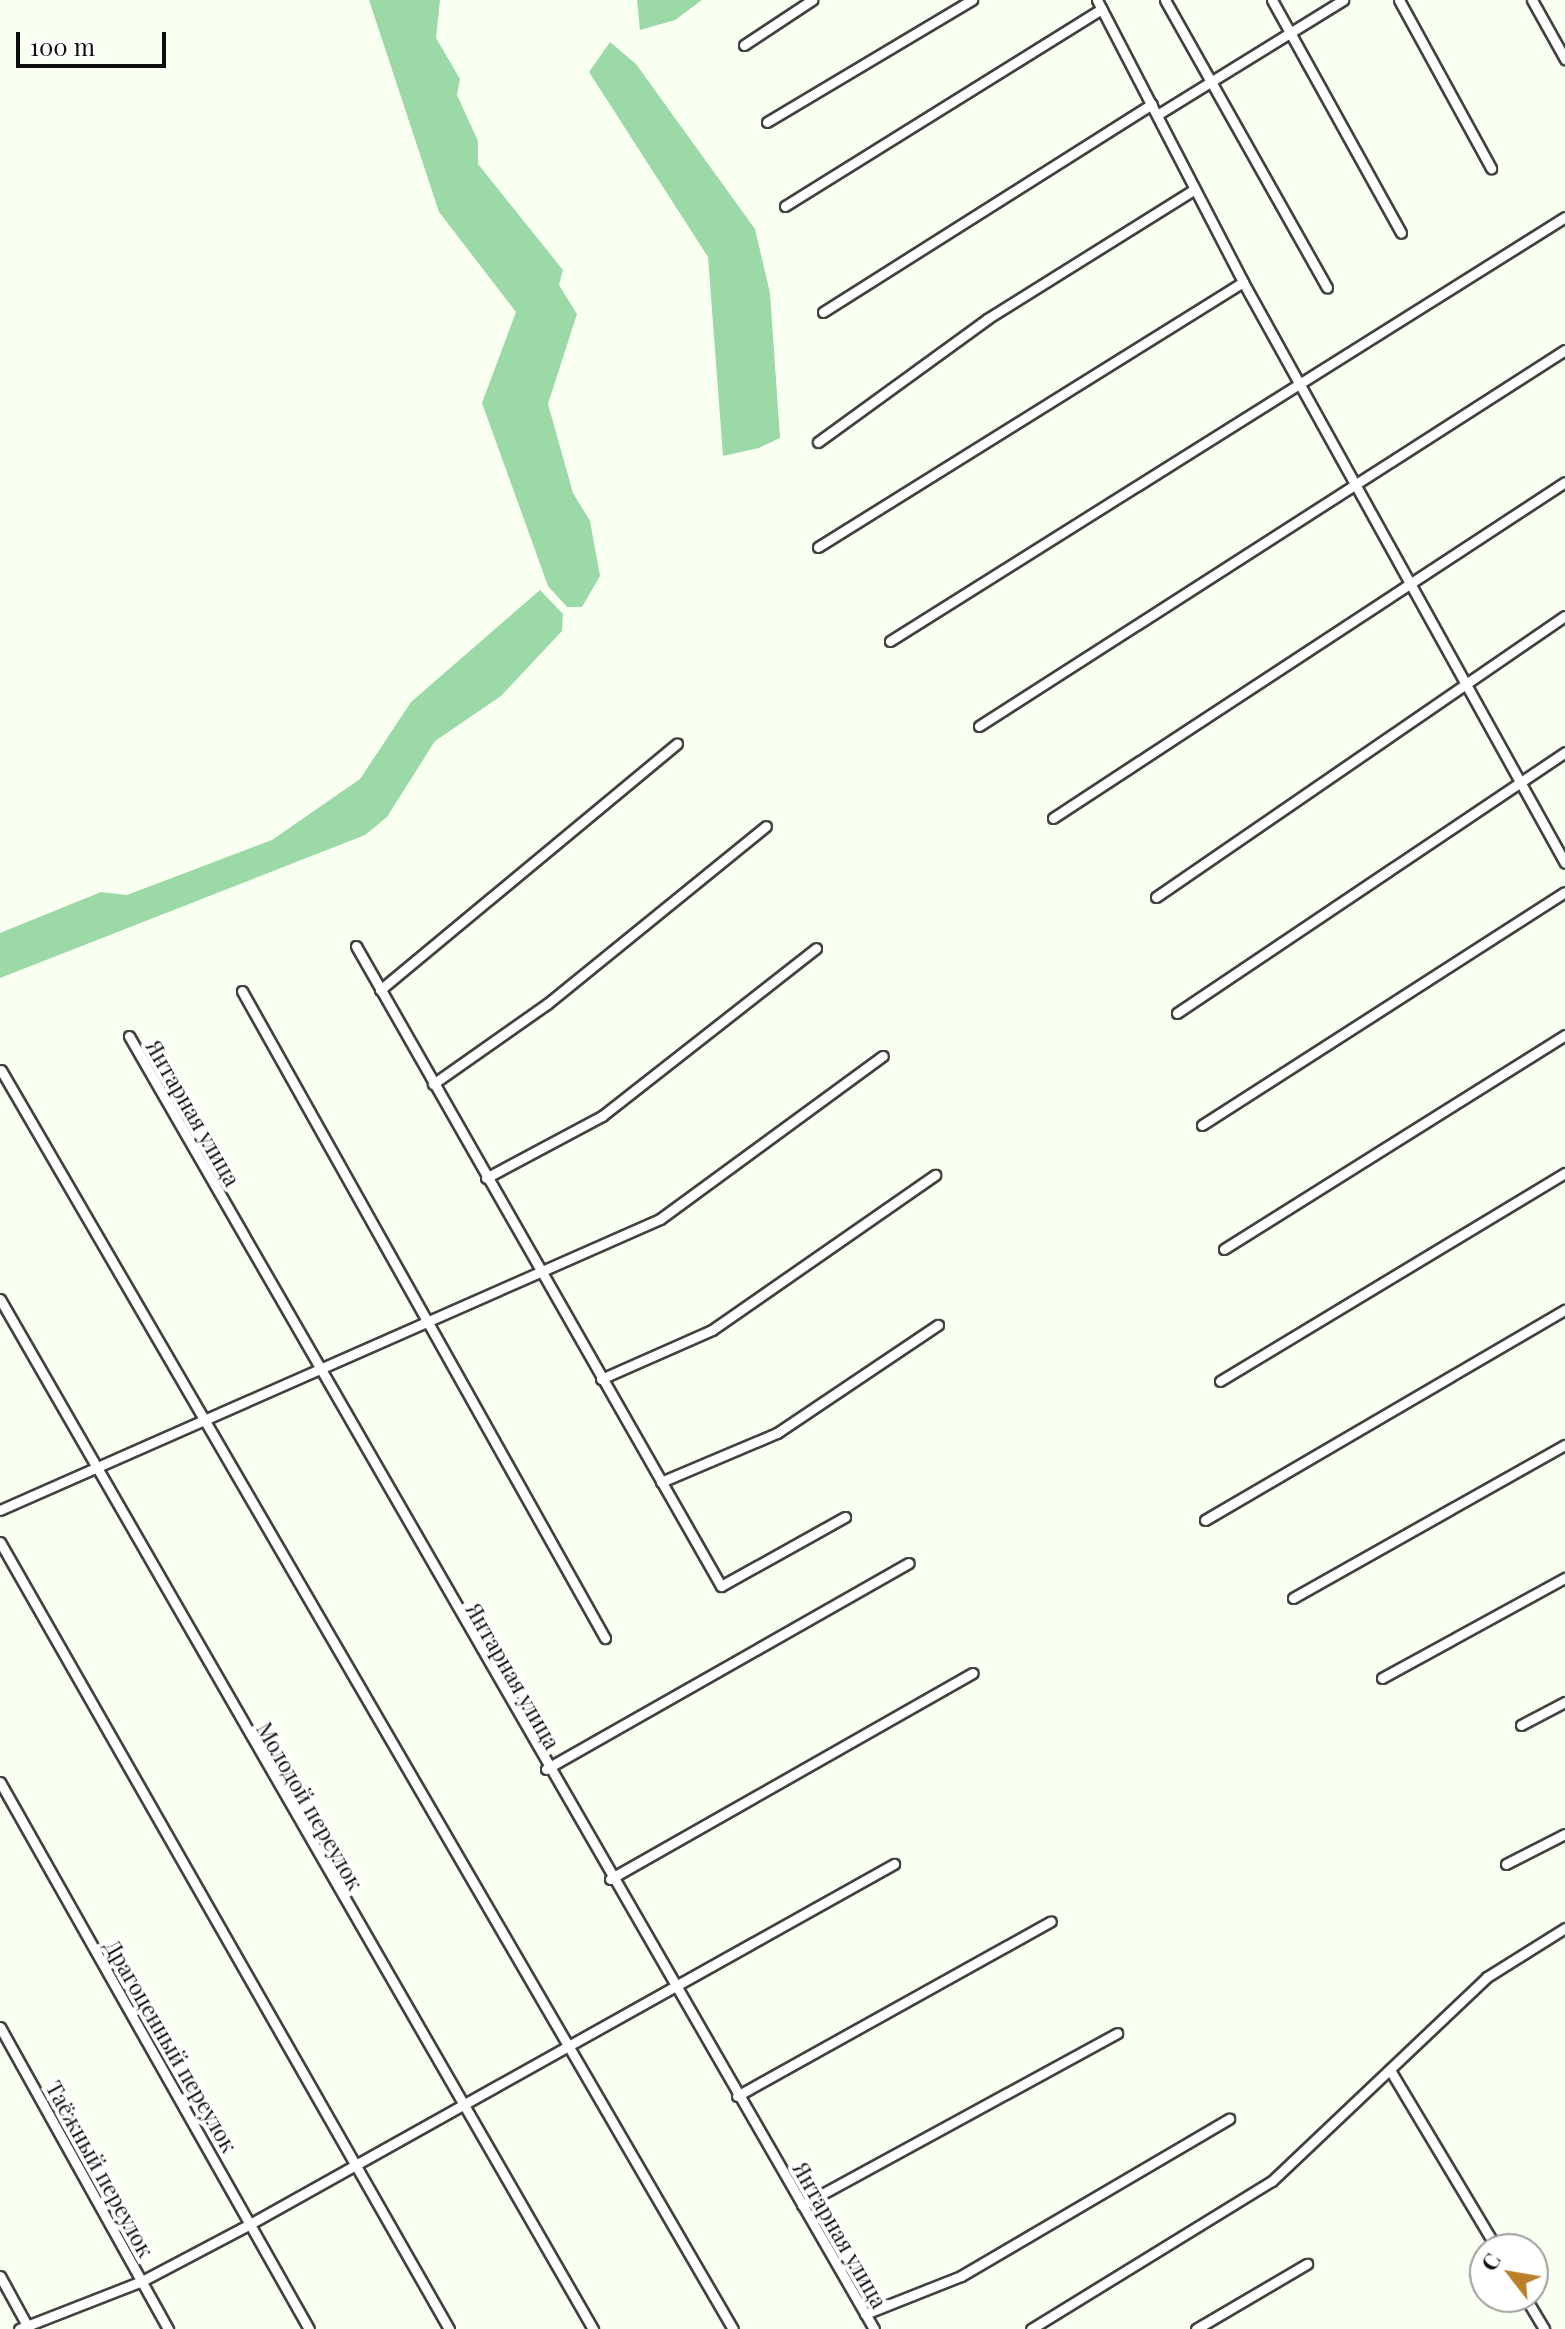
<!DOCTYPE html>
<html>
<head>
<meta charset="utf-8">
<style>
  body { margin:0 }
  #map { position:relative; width:1565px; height:2329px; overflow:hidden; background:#f9fff1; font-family:"Playfair Display",serif }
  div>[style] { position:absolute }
  .forest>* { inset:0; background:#9bd9a6 }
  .roads { filter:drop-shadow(2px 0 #424242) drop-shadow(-2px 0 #424242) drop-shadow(0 2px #424242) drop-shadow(0 -2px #424242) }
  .street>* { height:9px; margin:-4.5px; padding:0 4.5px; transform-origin:4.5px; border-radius:4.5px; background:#fff }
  span { translate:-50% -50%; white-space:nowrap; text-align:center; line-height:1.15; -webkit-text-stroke:8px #fff; paint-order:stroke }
  .street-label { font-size:22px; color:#0f0f0f }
  .north { position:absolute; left:1469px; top:2233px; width:80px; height:80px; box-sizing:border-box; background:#fff; border:2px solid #9f9f9f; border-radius:50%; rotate:301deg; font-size:22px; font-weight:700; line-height:32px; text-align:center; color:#0f0f0f }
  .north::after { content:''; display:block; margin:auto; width:28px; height:36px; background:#bb7f2a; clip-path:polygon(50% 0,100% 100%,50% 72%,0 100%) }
  .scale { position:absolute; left:16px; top:32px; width:150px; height:36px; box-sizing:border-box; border:4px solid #0f0f0f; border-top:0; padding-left:10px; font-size:24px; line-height:28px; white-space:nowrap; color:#0f0f0f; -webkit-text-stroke:6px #fff; paint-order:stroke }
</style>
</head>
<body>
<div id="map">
  <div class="forest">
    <div style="clip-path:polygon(369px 0,440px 0,436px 38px,460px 79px,457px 95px,478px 141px,478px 164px,563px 270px,559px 285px,577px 314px,548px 404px,573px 493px,590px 521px,600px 576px,582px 607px,567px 607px,548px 586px,482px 403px,516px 312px,439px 212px)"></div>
    <div style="clip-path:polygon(637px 0,702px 0,675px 20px,640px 30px)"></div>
    <div style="clip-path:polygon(610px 42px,636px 64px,755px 229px,770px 293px,780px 438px,759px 448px,723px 456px,708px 257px,589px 72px)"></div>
    <div style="clip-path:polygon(540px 590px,563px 614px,562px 631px,501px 696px,435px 741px,387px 817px,365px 835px,0 978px,0 933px,101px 892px,127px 895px,272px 840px,360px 779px,411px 702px)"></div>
  </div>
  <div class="roads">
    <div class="street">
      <div style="left:1097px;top:0;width:318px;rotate:62.6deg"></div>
      <div style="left:1165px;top:0;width:330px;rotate:60.6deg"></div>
      <div style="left:1272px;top:0;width:266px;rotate:61deg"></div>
      <div style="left:1399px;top:0;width:192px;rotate:61.3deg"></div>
      <div style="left:1532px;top:0;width:68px;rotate:60.8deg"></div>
      <div style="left:744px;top:45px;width:82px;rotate:-33.5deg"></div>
      <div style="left:1157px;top:115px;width:219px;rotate:-31.7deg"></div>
      <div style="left:767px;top:122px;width:239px;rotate:-30.8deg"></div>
      <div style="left:785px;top:206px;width:373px;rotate:-31.9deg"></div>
      <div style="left:823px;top:312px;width:389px;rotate:-32.3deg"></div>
      <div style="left:818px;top:442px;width:209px;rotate:-36deg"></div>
      <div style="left:987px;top:319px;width:245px;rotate:-32deg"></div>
      <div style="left:818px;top:547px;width:501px;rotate:-31.94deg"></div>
      <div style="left:1243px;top:282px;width:664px;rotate:61deg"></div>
      <div style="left:890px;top:641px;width:797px;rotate:-32.13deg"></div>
      <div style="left:979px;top:726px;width:696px;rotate:-32.69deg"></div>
      <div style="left:1053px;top:818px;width:612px;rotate:-33.27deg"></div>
      <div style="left:1156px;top:897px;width:496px;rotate:-34.5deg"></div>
      <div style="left:356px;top:946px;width:737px;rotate:60.3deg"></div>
      <div style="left:721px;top:1586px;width:142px;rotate:-29.1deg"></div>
      <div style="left:380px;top:990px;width:386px;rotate:-39.7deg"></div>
      <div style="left:242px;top:991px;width:742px;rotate:60.71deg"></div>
      <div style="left:1177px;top:1013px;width:468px;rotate:-33.9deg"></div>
      <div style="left:129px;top:1036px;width:1492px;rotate:60.05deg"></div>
      <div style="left:1px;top:1070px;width:1456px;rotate:59.83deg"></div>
      <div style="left:433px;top:1084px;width:139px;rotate:-35.1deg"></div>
      <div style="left:547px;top:1004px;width:282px;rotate:-39.1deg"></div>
      <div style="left:1202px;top:1125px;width:431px;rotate:-32.7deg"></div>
      <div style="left:486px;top:1178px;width:132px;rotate:-28.1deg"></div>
      <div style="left:602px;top:1116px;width:272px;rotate:-38.1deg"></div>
      <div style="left:1224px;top:1249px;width:403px;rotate:-32.1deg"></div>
      <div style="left:0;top:1299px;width:1189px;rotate:60.07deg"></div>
      <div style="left:601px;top:1379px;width:121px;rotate:-23.8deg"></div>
      <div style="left:712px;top:1330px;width:272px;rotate:-34.8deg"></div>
      <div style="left:1220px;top:1381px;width:403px;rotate:-31.1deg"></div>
      <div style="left:661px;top:1482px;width:126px;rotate:-22.9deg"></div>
      <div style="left:777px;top:1433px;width:194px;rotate:-33.9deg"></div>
      <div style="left:0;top:1510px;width:721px;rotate:-23.79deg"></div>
      <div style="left:660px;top:1219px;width:276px;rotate:-36.2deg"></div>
      <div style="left:1205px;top:1520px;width:417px;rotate:-30.3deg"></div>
      <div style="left:0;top:1542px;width:906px;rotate:60.29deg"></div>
      <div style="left:1293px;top:1598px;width:312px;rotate:-29.4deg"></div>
      <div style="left:1382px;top:1678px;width:209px;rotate:-28.7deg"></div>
      <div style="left:1521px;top:1725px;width:50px;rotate:-27.6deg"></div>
      <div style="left:546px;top:1769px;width:417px;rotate:-29.6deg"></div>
      <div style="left:0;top:1782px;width:628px;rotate:60.54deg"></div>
      <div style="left:1506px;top:1864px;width:66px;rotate:-27deg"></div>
      <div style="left:610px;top:1879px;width:417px;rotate:-29.6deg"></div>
      <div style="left:0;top:2027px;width:346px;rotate:60.9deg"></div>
      <div style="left:1390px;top:2070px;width:209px;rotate:59.1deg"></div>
      <div style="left:737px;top:2096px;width:359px;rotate:-29.1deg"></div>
      <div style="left:802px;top:2205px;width:359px;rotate:-28.6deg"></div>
      <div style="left:0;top:2276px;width:60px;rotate:61.3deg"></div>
      <div style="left:1525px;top:2297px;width:37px;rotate:59deg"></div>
      <div style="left:865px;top:2314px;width:103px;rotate:-21.6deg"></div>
      <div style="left:961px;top:2276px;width:311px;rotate:-30.4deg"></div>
      <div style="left:19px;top:2329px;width:132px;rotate:-21.3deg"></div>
      <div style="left:142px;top:2281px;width:122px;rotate:-27.8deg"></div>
      <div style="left:250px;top:2224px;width:738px;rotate:-29.21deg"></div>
      <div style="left:1031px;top:2329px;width:283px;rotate:-31.6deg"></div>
      <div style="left:1272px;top:2181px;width:296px;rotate:-43.5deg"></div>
      <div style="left:1487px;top:1977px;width:92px;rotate:-32.1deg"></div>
      <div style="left:1196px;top:2329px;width:129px;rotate:-30.4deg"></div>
    </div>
  </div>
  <div class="street-label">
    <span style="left:193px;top:1113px;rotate:60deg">Янтарная улица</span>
    <span style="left:513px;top:1676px;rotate:60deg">Янтарная улица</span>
    <span style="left:310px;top:1806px;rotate:60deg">Молодой переулок</span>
    <span style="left:171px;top:2046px;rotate:60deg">Драгоценный переулок</span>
    <span style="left:100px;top:2169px;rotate:61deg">Таёжный переулок</span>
    <span style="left:840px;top:2235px;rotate:60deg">Янтарная улица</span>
  </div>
  <div class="north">С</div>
  <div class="scale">100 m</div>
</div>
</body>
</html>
